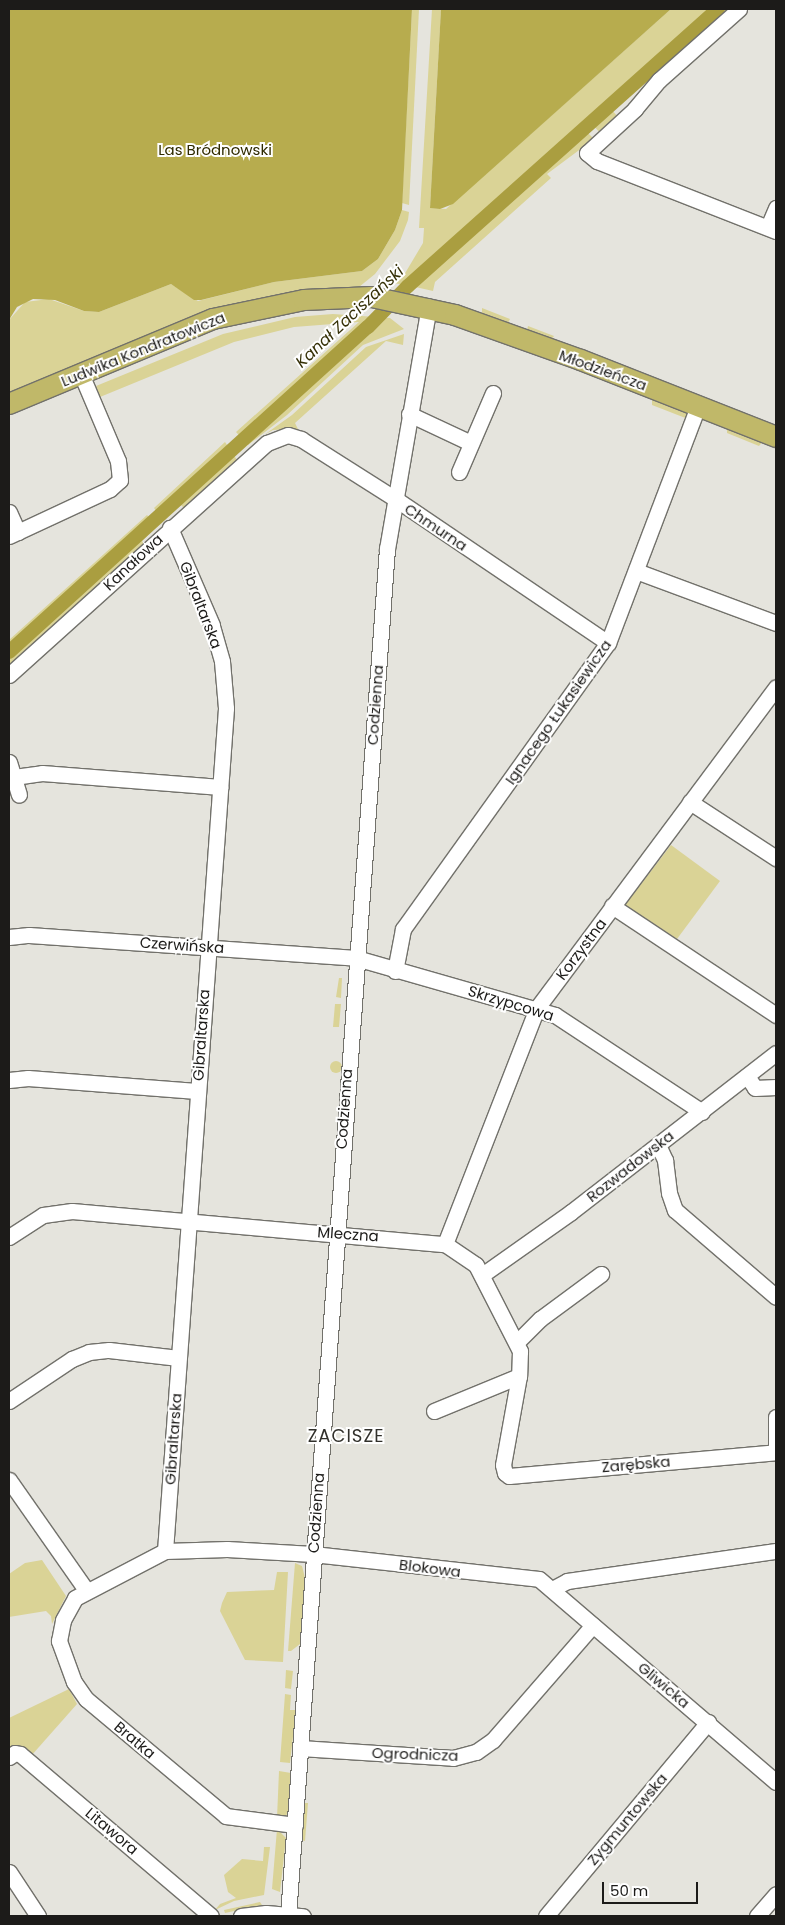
<!DOCTYPE html>
<html>
<head>
<meta charset="utf-8">
<style>
  body { margin:0 }
  #map { position:relative; width:785px; height:1925px; overflow:hidden; background:#e5e4dd; font-family:Poppins,sans-serif }
  div>[style] { position:absolute }
  .green>* { inset:0; background:#dad396 }
  .round { border-radius:50% }
  .forest>* { inset:0; background:#b7ac4e }
  .canal>* { height:14px; margin:-7px; padding:0 7px; transform-origin:7px; border-radius:7px; background:#aa9e40 }
  .roads { filter:drop-shadow(1px 0 #72716b) drop-shadow(-1px 0 #72716b) drop-shadow(0 1px #72716b) drop-shadow(0 -1px #72716b) }
  .minor>* { height:15px; margin:-7.5px; padding:0 7.5px; transform-origin:7.5px; border-radius:7.5px; background:#fff }
  .major>* { height:20px; margin:-10px; padding:0 10px; transform-origin:10px; border-radius:10px; background:#c0b869 }
  span { translate:-50% -50%; white-space:nowrap; text-align:center; line-height:1.15; -webkit-text-stroke:4px #fff; paint-order:stroke }
  .park-label { font-size:15px; color:#302b01 }
  .street-label { font-size:15px; color:#1c1b19 }
  .water-label { font-size:16px; color:#353007; font-style:italic }
  .quarter-label { font-size:18px; color:#31302b; letter-spacing:1px }
  .frame { position:absolute; inset:0; border:10px solid #1c1b19; pointer-events:none }
  .scale { position:absolute; left:602px; top:1882px; width:96px; height:22px; box-sizing:border-box; border:2px solid #1c1b19; border-top:0; padding-left:6px; font-size:15px; line-height:18px; white-space:nowrap; color:#1c1b19; -webkit-text-stroke:4px #fff; paint-order:stroke }
</style>
</head>
<body>
<div id="map">
  <div class="green">
    <div style="clip-path:polygon(412px 9px,419px 9px,409px 205px,402px 203px)"></div>
    <div style="clip-path:polygon(432px 9px,441px 9px,430px 208px,446px 209px,671px 9px,715px 9px,406px 285px,386px 282px,395px 269px,404px 275px,423px 243px,424px 228px,419px 228px)"></div>
    <div style="clip-path:polygon(721px 9px,732px 9px,670px 66px,664px 61px,611px 109px,618px 117px,601px 134px,592px 124px)"></div>
    <div style="clip-path:polygon(585px 130px,594px 139px,547px 174px,551px 178px,435px 282px,433px 291px,411px 286px)"></div>
    <div style="clip-path:polygon(402px 210px,409px 212px,408px 220px,400px 241px,375px 274px,359px 287px,330px 290px,9px 396px,9px 320px,25px 302px,49px 299px,84px 311px,99px 312px,171px 284px,198px 301px,274px 282px,362px 271px,378px 259px,395px 230px)"></div>
    <div style="clip-path:polygon(482px 308px,510px 319px,508px 323px,482px 315px)"></div>
    <div style="clip-path:polygon(333px 314px,390px 318px,404px 329px,363px 345px,287px 415px,248px 445px,236px 432px,359px 322px,294px 327px,234px 342px,100px 397px,96px 386px,223px 334px,295px 317px)"></div>
    <div style="clip-path:polygon(528px 326px,554px 336px,551px 340px,527px 330px)"></div>
    <div style="clip-path:polygon(404px 334px,403px 345px,386px 341px,295px 423px,298px 429px,273px 430px,264px 435px,292px 415px,366px 347px)"></div>
    <div style="clip-path:polygon(652px 399px,678px 405px,687px 412px,688px 419px,652px 405px)"></div>
    <div style="clip-path:polygon(727px 426px,764px 440px,759px 446px,727px 433px)"></div>
    <div style="clip-path:polygon(225px 442px,237px 460px,184px 508px,181px 505px,163px 520px,154px 508px)"></div>
    <div style="clip-path:polygon(147px 515px,157px 526px,142px 541px,144px 544px,9px 667px,9px 640px)"></div>
    <div style="clip-path:polygon(671px 845px,720px 881px,677px 939px,625px 905px)"></div>
    <div style="clip-path:polygon(339px 978px,342px 978px,341px 998px,336px 997px)"></div>
    <div style="clip-path:polygon(335px 1004px,341px 1004px,339px 1027px,333px 1027px)"></div>
    <div class="round" style="left:330px;top:1061px;width:12px;height:12px"></div>
    <div style="clip-path:polygon(42px 1560px,66px 1596px,52px 1624px,51px 1616px,46px 1611px,9px 1617px,9px 1574px,25px 1563px)"></div>
    <div style="clip-path:polygon(295px 1563px,302px 1566px,305px 1578px,300px 1644px,291px 1651px,288px 1651px)"></div>
    <div style="clip-path:polygon(277px 1572px,288px 1572px,283px 1662px,245px 1660px,220px 1611px,222px 1603px,227px 1592px,274px 1590px)"></div>
    <div style="clip-path:polygon(286px 1670px,293px 1671px,291px 1689px,285px 1688px)"></div>
    <div style="clip-path:polygon(69px 1689px,77px 1704px,31px 1756px,9px 1753px,9px 1718px)"></div>
    <div style="clip-path:polygon(285px 1694px,291px 1695px,290px 1710px,296px 1710px,290px 1763px,280px 1762px)"></div>
    <div style="clip-path:polygon(279px 1771px,291px 1773px,288px 1812px,286px 1816px,277px 1818px)"></div>
    <div style="clip-path:polygon(304px 1803px,308px 1803px,305px 1841px,301px 1840px)"></div>
    <div style="clip-path:polygon(277px 1829px,286px 1838px,280px 1892px,272px 1889px)"></div>
    <div style="clip-path:polygon(264px 1847px,270px 1847px,264px 1895px,234px 1901px,215px 1910px,220px 1904px,236px 1898px,228px 1892px,224px 1875px,242px 1859px,263px 1861px)"></div>
    <div style="clip-path:polygon(260px 1902px,262px 1905px,225px 1913px,224px 1910px)"></div>
  </div>
  <div class="forest">
    <div style="clip-path:polygon(9px 9px,412px 9px,402px 210px,395px 230px,378px 259px,362px 271px,274px 282px,201px 300px,194px 300px,171px 284px,99px 312px,84px 311px,55px 300px,33px 299px,17px 307px,9px 320px)"></div>
    <div style="clip-path:polygon(441px 9px,671px 9px,453px 204px,440px 209px,430px 208px)"></div>
  </div>
  <div class="canal">
    <div style="left:9px;top:652px;width:484px;rotate:-42.2deg"></div>
    <div style="left:368px;top:327px;width:57px;rotate:-45.7deg"></div>
    <div style="left:408px;top:286px;width:416px;rotate:-41.8deg"></div>
  </div>
  <div class="roads">
    <div class="minor">
      <div style="left:739px;top:9px;width:107px;rotate:138.4deg"></div>
      <div style="left:659px;top:80px;width:38px;rotate:130deg"></div>
      <div style="left:635px;top:109px;width:65px;rotate:137.5deg"></div>
      <div style="left:587px;top:153px;width:13px;rotate:39deg"></div>
      <div style="left:597px;top:161px;width:192px;rotate:21.4deg"></div>
      <div style="left:768px;top:227px;width:21px;rotate:-67deg"></div>
      <div style="left:409px;top:414px;width:68px;rotate:25.1deg"></div>
      <div style="left:459px;top:472px;width:86px;rotate:-66.7deg"></div>
      <div style="left:9px;top:512px;width:22px;rotate:66deg"></div>
      <div style="left:9px;top:536px;width:111px;rotate:-25deg"></div>
      <div style="left:110px;top:489px;width:13px;rotate:-42deg"></div>
      <div style="left:120px;top:480px;width:19px;rotate:-96deg"></div>
      <div style="left:118px;top:461px;width:95px;rotate:-113deg"></div>
      <div style="left:636px;top:571px;width:149px;rotate:20.4deg"></div>
      <div style="left:9px;top:675px;width:347px;rotate:-42deg"></div>
      <div style="left:267px;top:443px;width:22px;rotate:-21deg"></div>
      <div style="left:288px;top:435px;width:14px;rotate:17deg"></div>
      <div style="left:301px;top:439px;width:110px;rotate:32.4deg"></div>
      <div style="left:394px;top:498px;width:258px;rotate:34.1deg"></div>
      <div style="left:9px;top:762px;width:34px;rotate:73deg"></div>
      <div style="left:14px;top:777px;width:28px;rotate:-8deg"></div>
      <div style="left:42px;top:773px;width:179px;rotate:4.5deg"></div>
      <div style="left:690px;top:802px;width:103px;rotate:33.1deg"></div>
      <div style="left:612px;top:906px;width:197px;rotate:33.6deg"></div>
      <div style="left:9px;top:937px;width:20px;rotate:-6deg"></div>
      <div style="left:29px;top:935px;width:328px;rotate:4deg"></div>
      <div style="left:356px;top:958px;width:207px;rotate:16deg"></div>
      <div style="left:555px;top:1015px;width:176px;rotate:33.4deg"></div>
      <div style="left:395px;top:971px;width:43px;rotate:-79.2deg"></div>
      <div style="left:403px;top:929px;width:352px;rotate:-54.4deg"></div>
      <div style="left:608px;top:643px;width:254px;rotate:-69.2deg"></div>
      <div style="left:747px;top:1076px;width:14px;rotate:56deg"></div>
      <div style="left:755px;top:1088px;width:21px;rotate:-3deg"></div>
      <div style="left:9px;top:1080px;width:19px;rotate:-6deg"></div>
      <div style="left:28px;top:1078px;width:169px;rotate:4.4deg"></div>
      <div style="left:658px;top:1145px;width:17px;rotate:65deg"></div>
      <div style="left:665px;top:1160px;width:33px;rotate:83deg"></div>
      <div style="left:669px;top:1193px;width:18px;rotate:71deg"></div>
      <div style="left:675px;top:1210px;width:133px;rotate:40.7deg"></div>
      <div style="left:9px;top:1237px;width:40px;rotate:-32.9deg"></div>
      <div style="left:43px;top:1215px;width:29px;rotate:-8deg"></div>
      <div style="left:72px;top:1211px;width:374px;rotate:5.1deg"></div>
      <div style="left:445px;top:1244px;width:37px;rotate:34deg"></div>
      <div style="left:476px;top:1265px;width:97px;rotate:62.9deg"></div>
      <div style="left:520px;top:1351px;width:25px;rotate:92deg"></div>
      <div style="left:519px;top:1376px;width:90px;rotate:100.2deg"></div>
      <div style="left:503px;top:1465px;width:8px;rotate:76deg"></div>
      <div style="left:505px;top:1473px;width:5px;rotate:37deg"></div>
      <div style="left:509px;top:1476px;width:268px;rotate:-5.1deg"></div>
      <div style="left:445px;top:1244px;width:253px;rotate:-68.7deg"></div>
      <div style="left:537px;top:1008px;width:400px;rotate:-53.3deg"></div>
      <div style="left:482px;top:1275px;width:109px;rotate:-35.3deg"></div>
      <div style="left:571px;top:1212px;width:259px;rotate:-37.8deg"></div>
      <div style="left:517px;top:1342px;width:33px;rotate:-45deg"></div>
      <div style="left:540px;top:1319px;width:76px;rotate:-36.4deg"></div>
      <div style="left:9px;top:1401px;width:76px;rotate:-33.7deg"></div>
      <div style="left:72px;top:1359px;width:18px;rotate:-22deg"></div>
      <div style="left:89px;top:1352px;width:20px;rotate:-6deg"></div>
      <div style="left:109px;top:1350px;width:70px;rotate:6.5deg"></div>
      <div style="left:434px;top:1411px;width:92px;rotate:-22.4deg"></div>
      <div style="left:776px;top:1417px;width:35px;rotate:90deg"></div>
      <div style="left:9px;top:1480px;width:134px;rotate:55deg"></div>
      <div style="left:165px;top:1551px;width:845px;rotate:-85.86deg"></div>
      <div style="left:226px;top:708px;width:47px;rotate:-94.9deg"></div>
      <div style="left:222px;top:661px;width:37px;rotate:-106deg"></div>
      <div style="left:212px;top:625px;width:106px;rotate:-113.4deg"></div>
      <div style="left:552px;top:1589px;width:17px;rotate:-28deg"></div>
      <div style="left:567px;top:1581px;width:211px;rotate:-8.2deg"></div>
      <div style="left:300px;top:1748px;width:153px;rotate:3.7deg"></div>
      <div style="left:453px;top:1758px;width:24px;rotate:-15deg"></div>
      <div style="left:476px;top:1752px;width:21px;rotate:-35deg"></div>
      <div style="left:493px;top:1740px;width:152px;rotate:-49deg"></div>
      <div style="left:9px;top:1757px;width:7px;rotate:-34deg"></div>
      <div style="left:15px;top:1753px;width:5px;rotate:11deg"></div>
      <div style="left:20px;top:1754px;width:250px;rotate:40.3deg"></div>
      <div style="left:295px;top:1825px;width:70px;rotate:-172.6deg"></div>
      <div style="left:226px;top:1816px;width:182px;rotate:-140.1deg"></div>
      <div style="left:86px;top:1699px;width:21px;rotate:-125deg"></div>
      <div style="left:74px;top:1682px;width:44px;rotate:-110.1deg"></div>
      <div style="left:59px;top:1641px;width:21px;rotate:-79deg"></div>
      <div style="left:63px;top:1620px;width:25px;rotate:-61deg"></div>
      <div style="left:75px;top:1598px;width:102px;rotate:-27.6deg"></div>
      <div style="left:165px;top:1551px;width:62px;rotate:-1.8deg"></div>
      <div style="left:227px;top:1549px;width:86px;rotate:3.3deg"></div>
      <div style="left:313px;top:1554px;width:227px;rotate:6.3deg"></div>
      <div style="left:539px;top:1579px;width:312px;rotate:40.6deg"></div>
      <div style="left:9px;top:1872px;width:53px;rotate:56.6deg"></div>
      <div style="left:241px;top:1916px;width:25px;rotate:-7deg"></div>
      <div style="left:266px;top:1913px;width:37px;rotate:5deg"></div>
      <div style="left:288px;top:1916px;width:1371px;rotate:-85.86deg"></div>
      <div style="left:387px;top:549px;width:246px;rotate:-80.2deg"></div>
      <div style="left:546px;top:1916px;width:253px;rotate:-50.1deg"></div>
      <div style="left:757px;top:1916px;width:29px;rotate:-49deg"></div>
    </div>
    <div class="major">
      <div style="left:9px;top:404px;width:221px;rotate:-22.6deg"></div>
      <div style="left:213px;top:319px;width:93px;rotate:-11.8deg"></div>
      <div style="left:304px;top:300px;width:68px;rotate:-2.5deg"></div>
      <div style="left:372px;top:297px;width:85px;rotate:12.2deg"></div>
      <div style="left:455px;top:315px;width:134px;rotate:19.7deg"></div>
      <div style="left:581px;top:360px;width:210px;rotate:21.5deg"></div>
    </div>
  </div>
  <div class="park-label">
    <span style="left:215px;top:150px">Las Bródnowski</span>
  </div>
  <div class="street-label">
    <span style="left:143px;top:349px;rotate:-22deg">Ludwika Kondratowicza</span>
    <span style="left:603px;top:370px;rotate:20deg">Młodzieńcza</span>
    <span style="left:436px;top:527px;rotate:34deg">Chmurna</span>
    <span style="left:133px;top:562px;rotate:-43deg">Kanałowa</span>
    <span style="left:201px;top:605px;rotate:69deg">Gibraltarska</span>
    <span style="left:375px;top:705px;rotate:-86deg">Codzienna</span>
    <span style="left:558px;top:712px;rotate:-55deg">Ignacego Łukasiewicza</span>
    <span style="left:182px;top:945px;rotate:4deg">Czerwińska</span>
    <span style="left:581px;top:949px;rotate:-53deg">Korzystna</span>
    <span style="left:511px;top:1003px;rotate:17deg">Skrzypcowa</span>
    <span style="left:201px;top:1035px;rotate:-86deg">Gibraltarska</span>
    <span style="left:344px;top:1109px;rotate:-86deg">Codzienna</span>
    <span style="left:630px;top:1166px;rotate:-38deg">Rozwadowska</span>
    <span style="left:348px;top:1234px;rotate:4deg">Mleczna</span>
    <span style="left:173px;top:1439px;rotate:-86deg">Gibraltarska</span>
    <span style="left:636px;top:1464px;rotate:-5deg">Zarębska</span>
    <span style="left:316px;top:1513px;rotate:-86deg">Codzienna</span>
    <span style="left:430px;top:1568px;rotate:7deg">Blokowa</span>
    <span style="left:664px;top:1685px;rotate:40deg">Gliwicka</span>
    <span style="left:135px;top:1740px;rotate:40deg">Bratka</span>
    <span style="left:415px;top:1754px;rotate:2deg">Ogrodnicza</span>
    <span style="left:627px;top:1819px;rotate:-50deg">Zygmuntowska</span>
    <span style="left:112px;top:1831px;rotate:40deg">Litawora</span>
  </div>
  <div class="water-label">
    <span style="left:350px;top:317px;rotate:-43deg">Kanał Zaciszański</span>
  </div>
  <div class="quarter-label">
    <span style="left:346px;top:1436px">ZACISZE</span>
  </div>
  <div class="frame"></div>
  <div class="scale">50 m</div>
</div>
</body>
</html>
